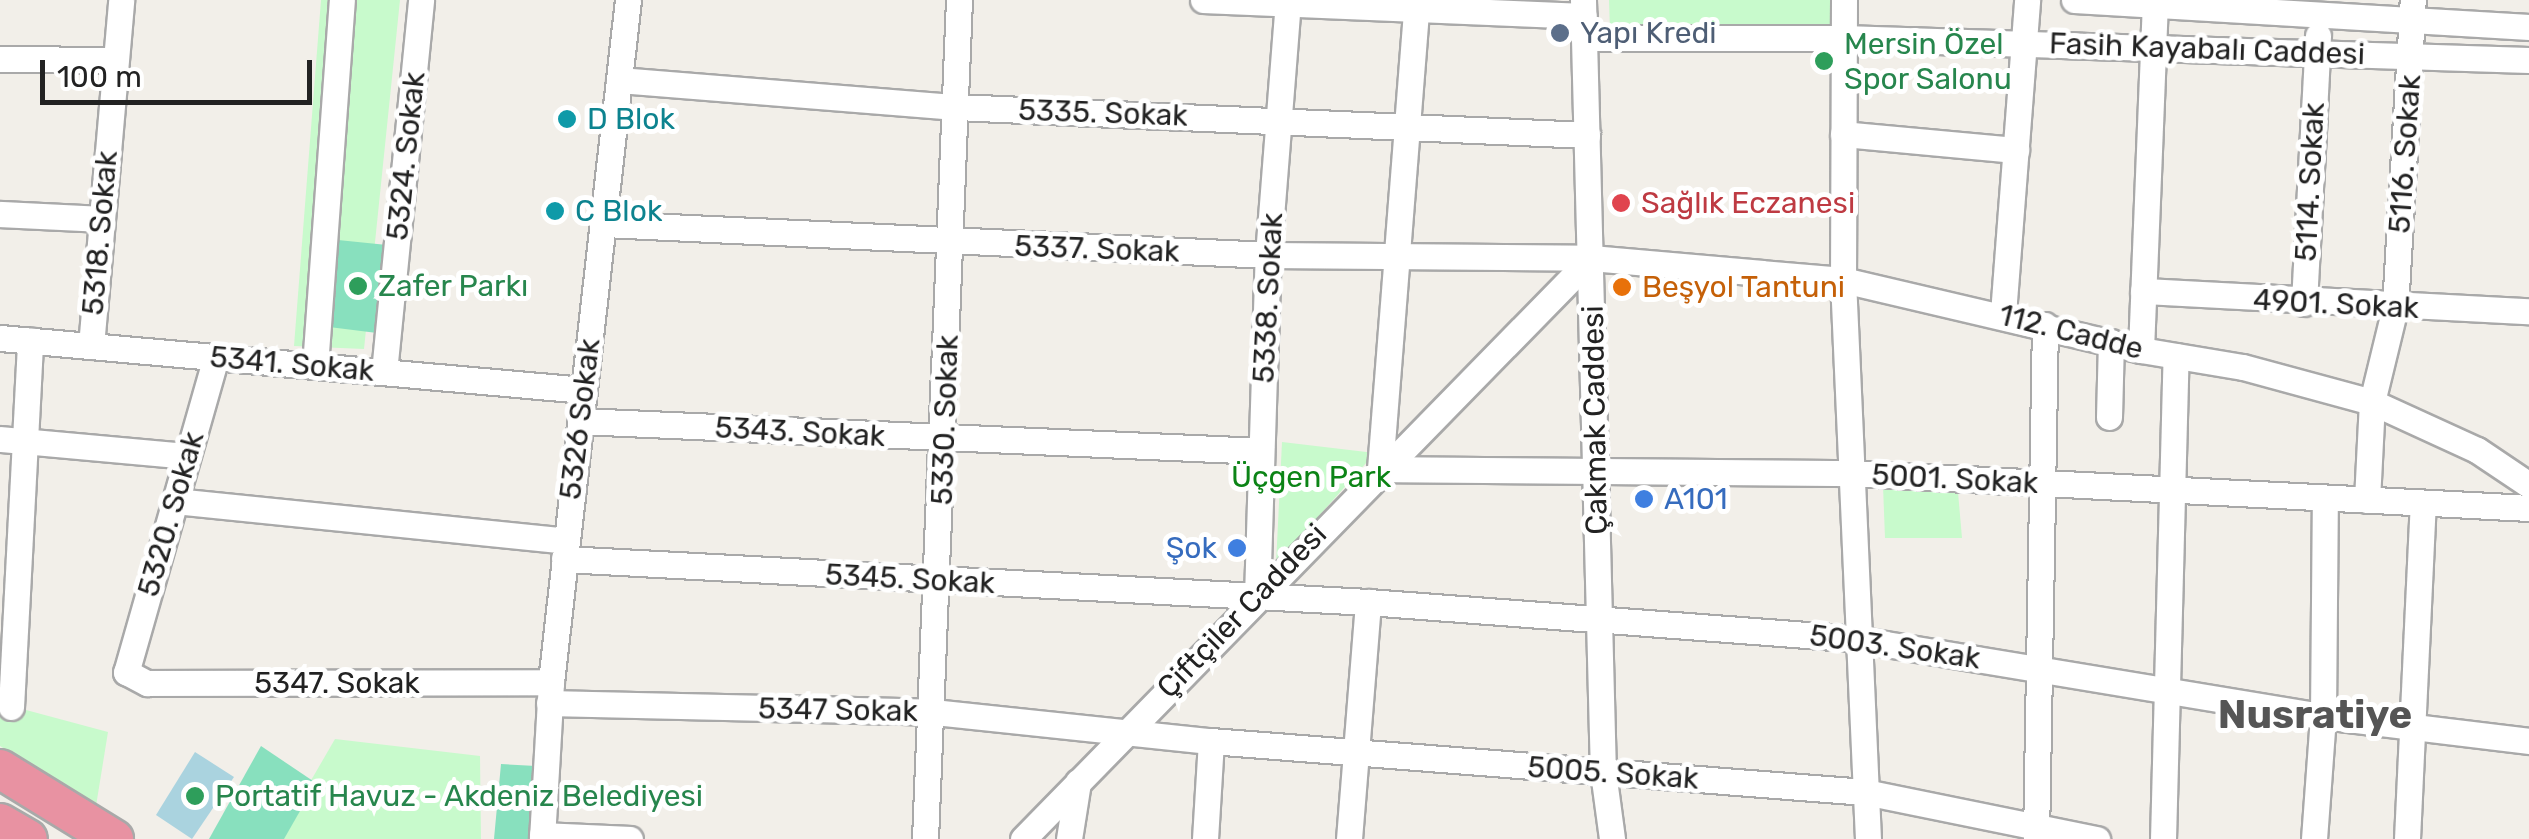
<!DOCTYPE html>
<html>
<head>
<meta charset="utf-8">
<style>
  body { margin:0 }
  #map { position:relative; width:2529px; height:839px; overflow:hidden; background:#f2efe9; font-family:Rubik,sans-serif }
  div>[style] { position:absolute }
  .park>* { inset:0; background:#c8facc }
  .pitch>* { inset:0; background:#88e0be }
  .water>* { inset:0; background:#aad3df }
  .roads { filter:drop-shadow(2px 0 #a9a9a9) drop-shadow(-2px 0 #a9a9a9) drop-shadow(0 2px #a9a9a9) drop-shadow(0 -2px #a9a9a9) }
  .minor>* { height:25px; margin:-12.5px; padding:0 12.5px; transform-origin:12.5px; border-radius:12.5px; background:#fff }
  .highway>* { height:38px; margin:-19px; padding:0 19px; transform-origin:19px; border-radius:19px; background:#e892a2 }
  .dots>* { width:28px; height:28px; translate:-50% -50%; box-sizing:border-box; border:5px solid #fff; border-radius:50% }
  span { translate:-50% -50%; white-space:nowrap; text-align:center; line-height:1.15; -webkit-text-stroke:10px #fff; paint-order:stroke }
  .service-label { font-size:30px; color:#4e5e75 }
  .left { translate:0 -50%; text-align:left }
  .leisure-label { font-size:30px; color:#27864d }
  .street-label { font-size:30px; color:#222 }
  .culture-label { font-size:30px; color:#0d838f }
  .health-label { font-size:30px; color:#be3a42 }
  .food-label { font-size:30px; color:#c56008 }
  .park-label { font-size:30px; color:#0c8416 }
  .shop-label { font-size:30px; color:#366cbe }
  .right { translate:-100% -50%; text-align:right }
  .district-label { font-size:40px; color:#555; font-weight:700 }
  .scale { position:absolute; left:40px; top:60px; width:272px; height:45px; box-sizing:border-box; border:5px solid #222; border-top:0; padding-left:12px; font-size:30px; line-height:35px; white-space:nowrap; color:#222; -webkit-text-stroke:8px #fff; paint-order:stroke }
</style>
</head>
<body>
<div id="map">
  <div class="park">
    <div style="clip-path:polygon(321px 0,400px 0,364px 349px,294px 346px)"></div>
    <div style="clip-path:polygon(1609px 0,1830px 0,1830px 31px,1610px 32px)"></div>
    <div style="clip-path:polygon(1282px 442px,1375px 453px,1276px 564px)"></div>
    <div style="clip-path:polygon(1883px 486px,1958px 492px,1962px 538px,1885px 538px)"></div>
    <div style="clip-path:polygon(0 703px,108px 732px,96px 806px,0 746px)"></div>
    <div style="clip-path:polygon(335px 739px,480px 756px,481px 839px,277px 839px)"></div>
  </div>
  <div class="pitch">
    <div style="clip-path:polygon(338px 240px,387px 245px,377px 333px,329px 327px)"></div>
    <div style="clip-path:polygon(261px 746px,316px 783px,284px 839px,209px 839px)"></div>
    <div style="clip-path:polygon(501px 764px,536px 766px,531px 839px,494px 839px)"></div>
  </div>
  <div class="water">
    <div style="clip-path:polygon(195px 752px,234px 777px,192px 839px,156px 815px)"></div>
  </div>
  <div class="roads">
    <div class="minor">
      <div style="left:1203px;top:0;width:381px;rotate:2.4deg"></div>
      <div style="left:1583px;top:0;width:772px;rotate:88.52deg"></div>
      <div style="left:1603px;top:772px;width:68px;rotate:82.3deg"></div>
      <div style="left:1844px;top:0;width:280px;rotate:90.2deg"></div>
      <div style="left:1843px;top:280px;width:560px;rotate:87.44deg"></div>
      <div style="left:2074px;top:0;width:456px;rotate:3.4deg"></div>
      <div style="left:1584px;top:38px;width:259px"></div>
      <div style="left:1843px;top:38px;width:686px;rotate:1.84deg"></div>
      <div style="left:0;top:59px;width:115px;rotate:0.5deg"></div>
      <div style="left:619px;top:80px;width:338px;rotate:4.6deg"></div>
      <div style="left:956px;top:107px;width:632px;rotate:2.54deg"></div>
      <div style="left:1843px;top:134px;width:174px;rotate:5.3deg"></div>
      <div style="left:0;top:214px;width:101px;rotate:2.8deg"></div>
      <div style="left:604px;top:224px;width:665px;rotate:2.67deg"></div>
      <div style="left:1268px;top:255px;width:323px;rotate:0.5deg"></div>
      <div style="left:1591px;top:258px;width:253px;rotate:5deg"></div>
      <div style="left:1843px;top:280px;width:306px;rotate:13.2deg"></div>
      <div style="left:2141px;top:350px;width:103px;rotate:9.5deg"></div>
      <div style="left:2243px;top:367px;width:134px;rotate:15.2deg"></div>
      <div style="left:2372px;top:402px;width:115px;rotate:24.6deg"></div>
      <div style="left:2477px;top:450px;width:63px;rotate:33.9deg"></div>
      <div style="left:2143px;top:291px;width:387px;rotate:3deg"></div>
      <div style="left:2304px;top:303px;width:268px;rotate:-87deg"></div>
      <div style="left:2003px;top:314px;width:315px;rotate:-85.6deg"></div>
      <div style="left:0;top:338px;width:586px;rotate:5.09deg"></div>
      <div style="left:91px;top:346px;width:347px;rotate:-85deg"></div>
      <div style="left:2141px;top:350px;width:350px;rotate:-87.7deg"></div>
      <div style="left:216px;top:357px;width:328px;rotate:105.9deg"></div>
      <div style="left:126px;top:672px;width:24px;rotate:28deg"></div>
      <div style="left:147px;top:683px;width:404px;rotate:-0.1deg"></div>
      <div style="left:315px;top:366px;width:367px;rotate:-85.8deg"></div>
      <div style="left:384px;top:372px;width:374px;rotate:-84.3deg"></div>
      <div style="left:2109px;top:417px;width:75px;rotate:-88.5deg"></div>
      <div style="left:580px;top:421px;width:682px;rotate:2.52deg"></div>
      <div style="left:0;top:439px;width:188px;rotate:5.2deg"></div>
      <div style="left:1380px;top:469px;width:470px;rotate:0.5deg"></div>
      <div style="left:1850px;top:473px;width:680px;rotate:2.95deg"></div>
      <div style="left:1380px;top:469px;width:470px;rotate:-85.5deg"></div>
      <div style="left:2367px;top:500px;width:98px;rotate:-87.1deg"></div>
      <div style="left:2372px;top:402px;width:97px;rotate:-76.3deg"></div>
      <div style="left:2395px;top:308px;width:309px;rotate:-86.7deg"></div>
      <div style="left:175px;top:501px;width:393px;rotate:5.8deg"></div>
      <div style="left:564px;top:559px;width:805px;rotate:3.06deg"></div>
      <div style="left:1368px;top:602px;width:489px;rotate:4.3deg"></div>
      <div style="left:1856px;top:639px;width:473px;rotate:9.4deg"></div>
      <div style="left:2323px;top:716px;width:208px;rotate:6.9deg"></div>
      <div style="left:1257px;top:597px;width:342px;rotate:-88.2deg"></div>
      <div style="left:1268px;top:255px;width:256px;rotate:-85.5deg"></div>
      <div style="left:549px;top:703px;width:384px;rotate:1.3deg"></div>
      <div style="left:933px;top:712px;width:280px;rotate:6deg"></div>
      <div style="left:1211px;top:741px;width:656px;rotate:4.46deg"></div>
      <div style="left:1865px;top:792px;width:237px;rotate:11.5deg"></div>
      <div style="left:11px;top:707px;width:367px;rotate:-87deg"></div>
      <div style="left:542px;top:835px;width:88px;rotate:2.6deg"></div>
      <div style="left:542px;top:839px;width:157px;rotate:-86.7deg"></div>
      <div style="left:551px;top:682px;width:686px;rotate:-83.56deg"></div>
      <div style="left:925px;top:839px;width:840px;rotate:-87.68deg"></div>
      <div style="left:1023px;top:839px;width:813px;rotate:-45.65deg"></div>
      <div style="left:1069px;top:839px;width:58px;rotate:-81deg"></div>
      <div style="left:1205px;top:839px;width:98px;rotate:-86.5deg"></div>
      <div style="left:1349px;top:839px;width:238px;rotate:-85.4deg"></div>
      <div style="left:2036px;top:839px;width:514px;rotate:-89deg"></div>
      <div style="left:2163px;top:839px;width:483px;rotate:-88.5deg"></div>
      <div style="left:2314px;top:839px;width:123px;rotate:-85.8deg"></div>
      <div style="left:2323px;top:716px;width:218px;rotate:-89.5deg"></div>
      <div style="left:2407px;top:839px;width:336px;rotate:-87.3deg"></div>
    </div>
    <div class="highway">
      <div style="left:0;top:769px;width:134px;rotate:31.6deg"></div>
      <div style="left:0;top:823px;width:32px;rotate:30deg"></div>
    </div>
  </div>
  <div class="dots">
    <div style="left:1560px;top:33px;background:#5c6f8a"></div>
    <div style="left:1824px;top:61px;background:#2e9e5b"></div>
    <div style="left:567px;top:119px;background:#0f9aa8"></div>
    <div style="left:1621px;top:203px;background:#e0444e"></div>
    <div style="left:555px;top:211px;background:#0f9aa8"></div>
    <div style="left:358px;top:286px;background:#2e9e5b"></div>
    <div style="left:1622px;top:287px;background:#e8710a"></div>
    <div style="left:1644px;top:499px;background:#3f7fe0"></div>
    <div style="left:1237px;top:548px;background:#3f7fe0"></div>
    <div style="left:195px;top:796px;background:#2e9e5b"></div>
  </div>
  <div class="service-label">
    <span class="left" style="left:1580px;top:33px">Yapı Kredi</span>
  </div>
  <div class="leisure-label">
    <span class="left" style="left:1844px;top:61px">Mersin Özel<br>Spor Salonu</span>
    <span class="left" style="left:378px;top:286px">Zafer Parkı</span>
    <span class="left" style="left:215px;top:796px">Portatif Havuz - Akdeniz Belediyesi</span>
  </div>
  <div class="street-label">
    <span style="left:2207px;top:49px;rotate:2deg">Fasih Kayabalı Caddesi</span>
    <span style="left:1103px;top:113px;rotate:2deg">5335. Sokak</span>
    <span style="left:2405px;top:154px;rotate:-86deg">5116. Sokak</span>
    <span style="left:406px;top:156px;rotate:-84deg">5324. Sokak</span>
    <span style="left:2310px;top:182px;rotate:-87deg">5114. Sokak</span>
    <span style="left:100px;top:233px;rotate:-85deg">5318. Sokak</span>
    <span style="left:1097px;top:249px;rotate:2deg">5337. Sokak</span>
    <span style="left:1268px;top:298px;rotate:-87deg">5338. Sokak</span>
    <span style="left:2336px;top:304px;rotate:3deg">4901. Sokak</span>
    <span style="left:2071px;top:332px;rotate:14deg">112. Cadde</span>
    <span style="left:292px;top:364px;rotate:5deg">5341. Sokak</span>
    <span style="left:580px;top:419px;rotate:-83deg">5326 Sokak</span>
    <span style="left:945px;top:420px;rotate:-88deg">5330. Sokak</span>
    <span style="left:1595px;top:420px;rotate:-91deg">Çakmak Caddesi</span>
    <span style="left:800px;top:432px;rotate:3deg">5343. Sokak</span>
    <span style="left:1955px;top:479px;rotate:3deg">5001. Sokak</span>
    <span style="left:171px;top:514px;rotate:-74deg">5320. Sokak</span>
    <span style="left:910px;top:579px;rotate:3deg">5345. Sokak</span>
    <span style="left:1242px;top:611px;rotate:-46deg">Çiftçiler Caddesi</span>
    <span style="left:1895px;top:647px;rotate:8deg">5003. Sokak</span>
    <span style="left:337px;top:683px">5347. Sokak</span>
    <span style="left:838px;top:710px;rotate:1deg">5347 Sokak</span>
    <span style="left:1613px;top:773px;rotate:4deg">5005. Sokak</span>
  </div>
  <div class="culture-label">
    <span class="left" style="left:587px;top:119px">D Blok</span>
    <span class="left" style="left:575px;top:211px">C Blok</span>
  </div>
  <div class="health-label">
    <span class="left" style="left:1641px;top:203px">Sağlık Eczanesi</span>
  </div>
  <div class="food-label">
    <span class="left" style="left:1642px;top:287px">Beşyol Tantuni</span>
  </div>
  <div class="park-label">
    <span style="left:1311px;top:477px">Üçgen Park</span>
  </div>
  <div class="shop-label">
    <span class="left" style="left:1664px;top:499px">A101</span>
    <span class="right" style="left:1217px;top:548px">Şok</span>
  </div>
  <div class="district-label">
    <span style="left:2315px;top:715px">Nusratiye</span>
  </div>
  <div class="scale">100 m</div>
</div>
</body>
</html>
